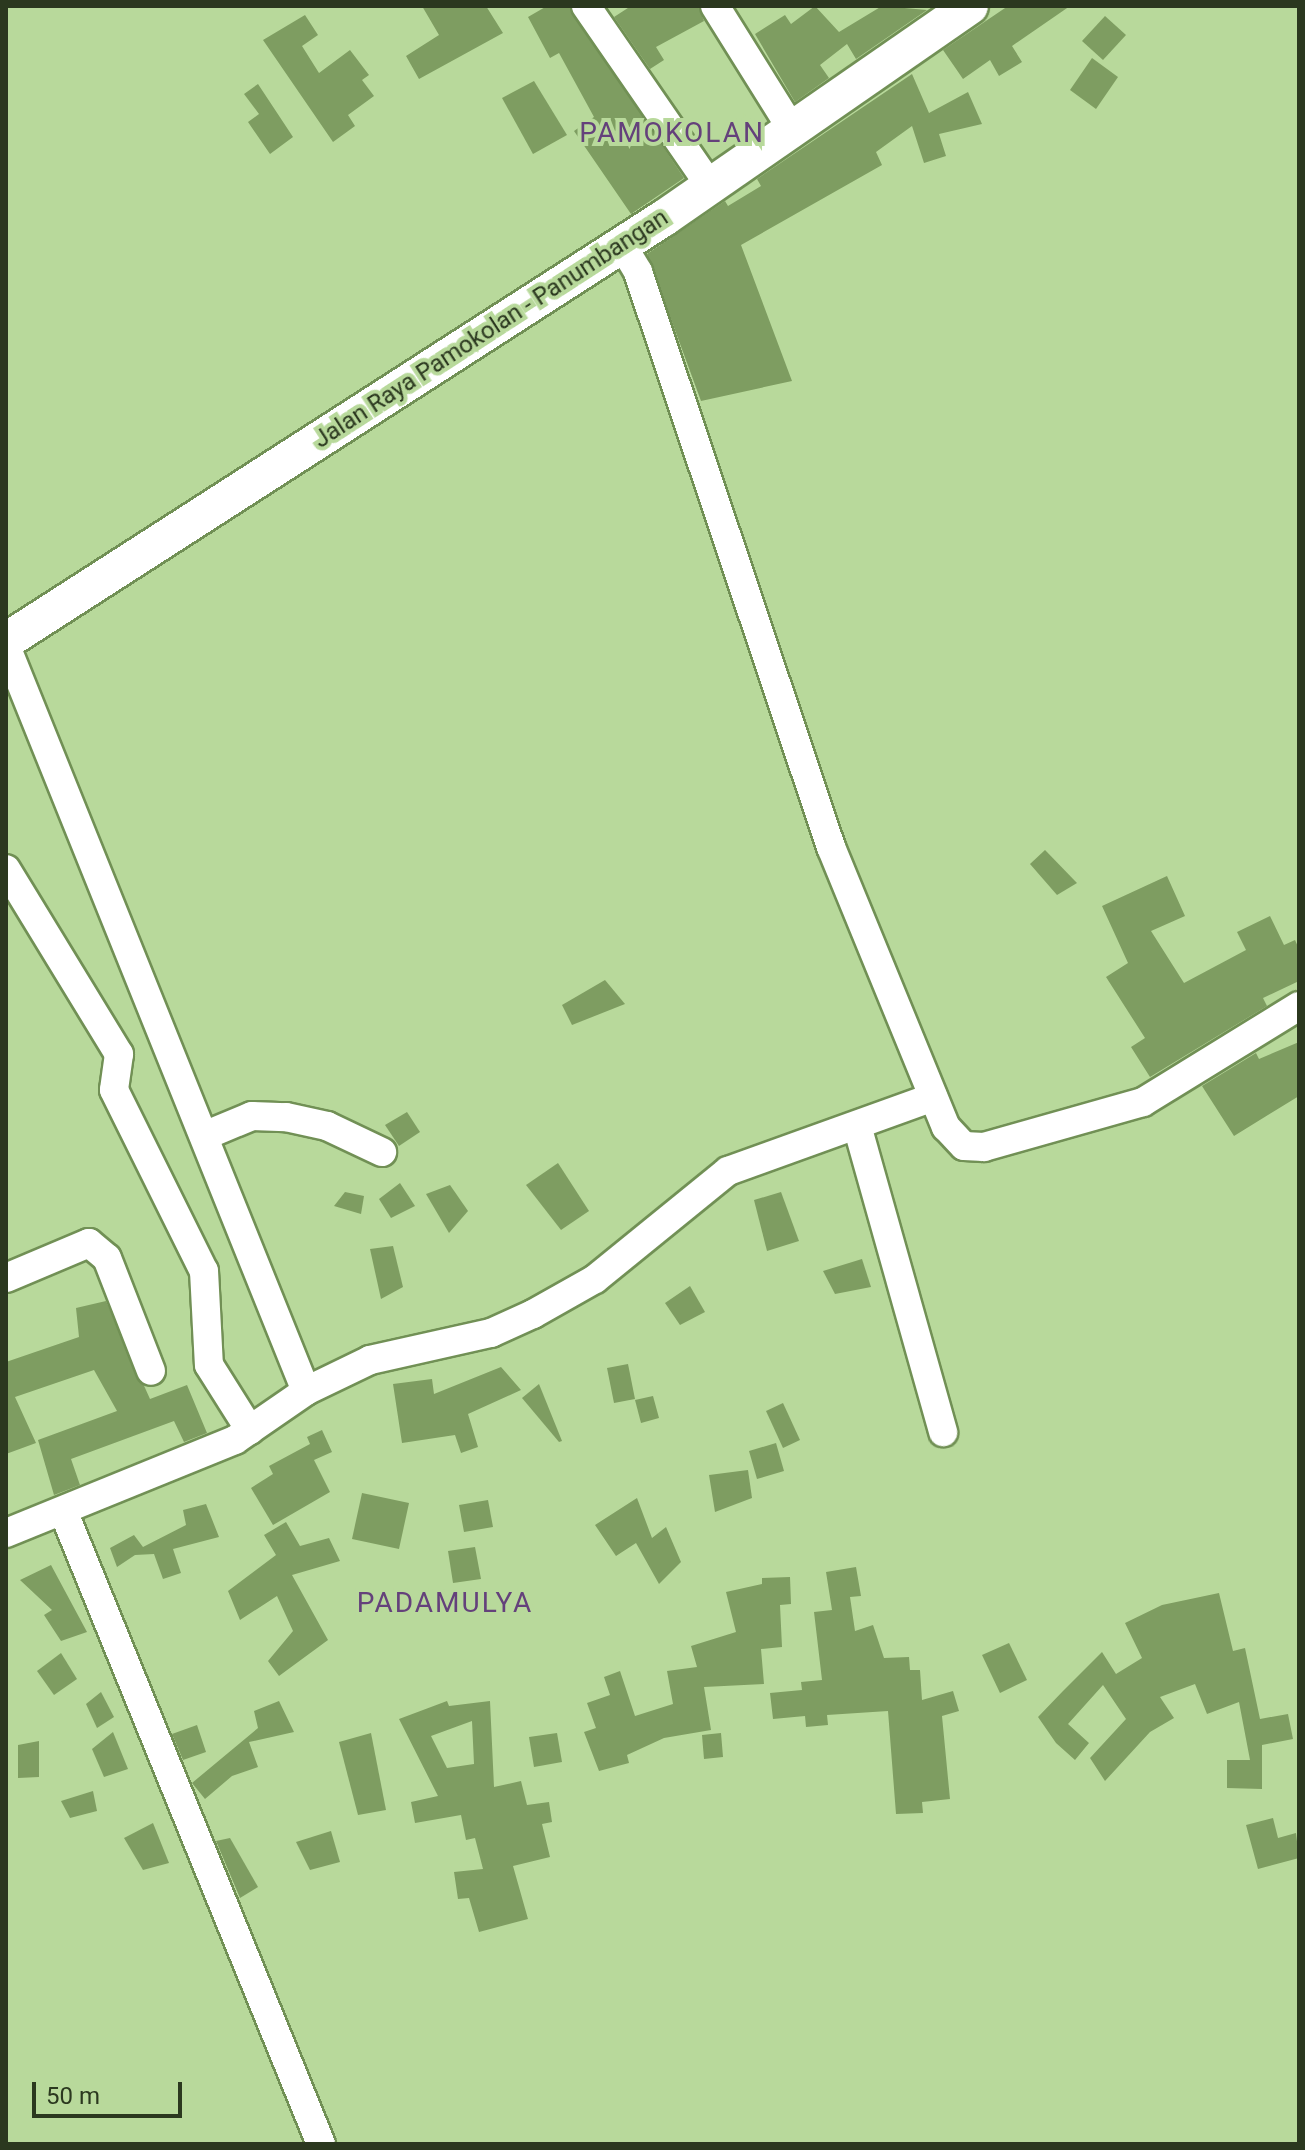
<!DOCTYPE html>
<html>
<head>
<meta charset="utf-8">
<style>
  body { margin:0 }
  #map { position:relative; width:1305px; height:2150px; overflow:hidden; background:#b8d99b; font-family:Roboto,sans-serif }
  div>[style] { position:absolute }
  .building>* { inset:0; background:#7e9d61 }
  .roads { filter:drop-shadow(2px 0 #719055) drop-shadow(-2px 0 #719055) drop-shadow(0 2px #719055) drop-shadow(0 -2px #719055) }
  .minor>* { height:28px; margin:-14px; padding:0 14px; transform-origin:14px; border-radius:14px; background:#fff }
  .major>* { height:36px; margin:-18px; padding:0 18px; transform-origin:18px; border-radius:18px; background:#fff }
  span { translate:-50% -50%; white-space:nowrap; text-align:center; line-height:1.15; -webkit-text-stroke:8px #b8d99b; paint-order:stroke }
  .street-label { font-size:24px; color:#2b381f }
  .quarter-label { font-size:28px; color:#64417b; letter-spacing:2px }
  .frame { position:absolute; inset:0; border:8px solid #2b381f; pointer-events:none }
  .scale { position:absolute; left:32px; top:2082px; width:150px; height:36px; box-sizing:border-box; border:4px solid #2b381f; border-top:0; padding-left:10px; font-size:24px; line-height:28px; white-space:nowrap; color:#2b381f; -webkit-text-stroke:6px #b8d99b; paint-order:stroke }
</style>
</head>
<body>
<div id="map">
  <div class="building">
    <div style="clip-path:polygon(422px 6px,486px 6px,503px 33px,419px 79px,406px 56px,439px 35px)"></div>
    <div style="clip-path:polygon(547px 6px,569px 6px,684px 178px,631px 214px,574px 131px,594px 117px,559px 53px,550px 58px,528px 17px)"></div>
    <div style="clip-path:polygon(631px 6px,698px 6px,704px 21px,656px 47px,664px 60px,650px 69px,614px 17px)"></div>
    <div style="clip-path:polygon(815px 6px,839px 32px,882px 6px,927px 10px,856px 59px,847px 44px,820px 65px,829px 78px,795px 102px,755px 34px,785px 15px,791px 24px)"></div>
    <div style="clip-path:polygon(1008px 6px,1070px 6px,1012px 46px,1022px 62px,999px 76px,990px 60px,963px 79px,943px 50px)"></div>
    <div style="clip-path:polygon(305px 15px,318px 35px,302px 46px,319px 73px,350px 50px,369px 75px,362px 80px,374px 96px,348px 115px,355px 126px,333px 142px,263px 40px)"></div>
    <div style="clip-path:polygon(1105px 16px,1126px 35px,1103px 60px,1082px 41px)"></div>
    <div style="clip-path:polygon(1092px 58px,1118px 77px,1096px 109px,1070px 90px)"></div>
    <div style="clip-path:polygon(912px 74px,929px 113px,968px 92px,982px 124px,939px 134px,946px 156px,924px 163px,912px 126px,876px 152px,882px 165px,741px 245px,792px 381px,701px 401px,647px 254px,725px 201px,728px 206px,761px 186px,757px 179px)"></div>
    <div style="clip-path:polygon(534px 81px,567px 135px,533px 154px,502px 98px)"></div>
    <div style="clip-path:polygon(258px 84px,293px 137px,270px 154px,248px 122px,259px 114px,244px 94px)"></div>
    <div style="clip-path:polygon(1045px 850px,1077px 883px,1057px 895px,1030px 864px)"></div>
    <div style="clip-path:polygon(1167px 876px,1185px 916px,1151px 931px,1184px 983px,1246px 950px,1237px 932px,1270px 916px,1284px 945px,1295px 940px,1299px 949px,1299px 981px,1263px 998px,1267px 1006px,1150px 1077px,1131px 1047px,1145px 1038px,1106px 977px,1128px 963px,1102px 906px)"></div>
    <div style="clip-path:polygon(605px 980px,625px 1004px,572px 1025px,562px 1005px)"></div>
    <div style="clip-path:polygon(1299px 1042px,1299px 1096px,1234px 1136px,1202px 1086px,1256px 1053px,1259px 1059px)"></div>
    <div style="clip-path:polygon(407px 1112px,420px 1132px,399px 1146px,385px 1125px)"></div>
    <div style="clip-path:polygon(558px 1163px,589px 1211px,561px 1230px,526px 1185px)"></div>
    <div style="clip-path:polygon(400px 1183px,415px 1206px,391px 1218px,379px 1199px)"></div>
    <div style="clip-path:polygon(450px 1185px,468px 1211px,449px 1233px,426px 1194px)"></div>
    <div style="clip-path:polygon(345px 1192px,364px 1196px,361px 1214px,334px 1206px)"></div>
    <div style="clip-path:polygon(781px 1192px,799px 1241px,767px 1251px,754px 1200px)"></div>
    <div style="clip-path:polygon(393px 1246px,403px 1287px,381px 1299px,370px 1249px)"></div>
    <div style="clip-path:polygon(862px 1259px,871px 1287px,835px 1294px,823px 1271px)"></div>
    <div style="clip-path:polygon(690px 1286px,705px 1312px,680px 1325px,665px 1303px)"></div>
    <div style="clip-path:polygon(106px 1301px,150px 1399px,187px 1385px,207px 1433px,184px 1442px,174px 1421px,71px 1459px,80px 1485px,54px 1495px,38px 1440px,117px 1411px,94px 1370px,15px 1397px,36px 1443px,6px 1454px,6px 1362px,79px 1337px,76px 1308px)"></div>
    <div style="clip-path:polygon(628px 1364px,635px 1399px,614px 1403px,607px 1368px)"></div>
    <div style="clip-path:polygon(501px 1367px,521px 1390px,468px 1414px,478px 1447px,461px 1453px,455px 1435px,402px 1443px,393px 1384px,432px 1379px,434px 1394px)"></div>
    <div style="clip-path:polygon(539px 1384px,562px 1441px,559px 1442px,522px 1398px)"></div>
    <div style="clip-path:polygon(653px 1396px,659px 1418px,641px 1423px,635px 1400px)"></div>
    <div style="clip-path:polygon(783px 1403px,800px 1440px,783px 1448px,766px 1411px)"></div>
    <div style="clip-path:polygon(322px 1430px,332px 1452px,314px 1460px,330px 1492px,273px 1525px,251px 1488px,273px 1474px,269px 1466px,310px 1444px,307px 1437px)"></div>
    <div style="clip-path:polygon(776px 1443px,784px 1471px,757px 1479px,749px 1451px)"></div>
    <div style="clip-path:polygon(748px 1470px,752px 1498px,715px 1512px,709px 1475px)"></div>
    <div style="clip-path:polygon(362px 1493px,409px 1503px,399px 1549px,352px 1539px)"></div>
    <div style="clip-path:polygon(637px 1498px,652px 1538px,666px 1527px,681px 1562px,659px 1584px,636px 1543px,616px 1556px,595px 1525px)"></div>
    <div style="clip-path:polygon(488px 1500px,493px 1527px,464px 1532px,459px 1505px)"></div>
    <div style="clip-path:polygon(206px 1504px,219px 1537px,173px 1549px,181px 1573px,163px 1579px,154px 1554px,135px 1555px,117px 1567px,110px 1548px,134px 1535px,143px 1547px,186px 1525px,183px 1510px)"></div>
    <div style="clip-path:polygon(286px 1522px,300px 1546px,329px 1538px,340px 1561px,292px 1575px,328px 1640px,279px 1676px,268px 1661px,293px 1631px,277px 1596px,240px 1620px,228px 1591px,276px 1555px,264px 1535px)"></div>
    <div style="clip-path:polygon(475px 1547px,481px 1579px,453px 1583px,448px 1551px)"></div>
    <div style="clip-path:polygon(51px 1565px,87px 1632px,61px 1641px,44px 1615px,52px 1610px,20px 1580px)"></div>
    <div style="clip-path:polygon(856px 1567px,861px 1596px,850px 1597px,855px 1631px,873px 1625px,884px 1658px,909px 1657px,910px 1670px,920px 1670px,922px 1700px,953px 1691px,959px 1711px,942px 1716px,950px 1799px,922px 1802px,923px 1813px,896px 1814px,888px 1711px,827px 1715px,828px 1725px,806px 1727px,805px 1716px,773px 1719px,770px 1693px,802px 1690px,801px 1682px,822px 1680px,814px 1612px,832px 1610px,826px 1572px)"></div>
    <div style="clip-path:polygon(790px 1577px,791px 1604px,780px 1605px,782px 1647px,761px 1649px,764px 1684px,704px 1687px,711px 1730px,664px 1738px,627px 1755px,629px 1763px,599px 1771px,584px 1732px,596px 1728px,587px 1703px,610px 1695px,604px 1677px,620px 1671px,635px 1716px,673px 1704px,667px 1671px,697px 1667px,691px 1646px,736px 1632px,726px 1592px,762px 1584px,762px 1578px)"></div>
    <div style="clip-path:polygon(1219px 1593px,1233px 1651px,1245px 1648px,1260px 1719px,1288px 1714px,1293px 1739px,1262px 1745px,1262px 1789px,1227px 1788px,1227px 1760px,1250px 1760px,1239px 1702px,1207px 1714px,1195px 1684px,1160px 1697px,1174px 1718px,1150px 1732px,1105px 1781px,1090px 1758px,1126px 1719px,1103px 1685px,1068px 1724px,1089px 1743px,1075px 1760px,1056px 1743px,1038px 1717px,1063px 1691px,1102px 1652px,1116px 1674px,1142px 1658px,1125px 1623px,1162px 1605px)"></div>
    <div style="clip-path:polygon(1009px 1643px,1027px 1680px,1000px 1693px,982px 1655px)"></div>
    <div style="clip-path:polygon(61px 1653px,77px 1679px,54px 1695px,37px 1671px)"></div>
    <div style="clip-path:polygon(101px 1692px,114px 1717px,97px 1728px,86px 1704px)"></div>
    <div style="clip-path:polygon(279px 1701px,294px 1732px,249px 1742px,258px 1767px,232px 1776px,205px 1799px,192px 1783px,258px 1728px,254px 1711px)"></div>
    <div style="clip-path:polygon(evenodd,447px 1701px,449px 1706px,490px 1701px,494px 1787px,521px 1781px,527px 1805px,549px 1802px,552px 1822px,542px 1824px,550px 1857px,513px 1866px,528px 1919px,479px 1932px,469px 1898px,458px 1899px,454px 1872px,483px 1869px,475px 1838px,466px 1840px,461px 1815px,415px 1823px,411px 1802px,438px 1796px,399px 1719px,447px 1701px,472px 1721px,474px 1764px,447px 1768px,431px 1736px,472px 1721px)"></div>
    <div style="clip-path:polygon(197px 1725px,206px 1752px,183px 1760px,172px 1734px)"></div>
    <div style="clip-path:polygon(113px 1732px,128px 1769px,104px 1777px,92px 1749px)"></div>
    <div style="clip-path:polygon(371px 1733px,386px 1810px,358px 1815px,339px 1742px)"></div>
    <div style="clip-path:polygon(557px 1733px,562px 1762px,534px 1767px,529px 1737px)"></div>
    <div style="clip-path:polygon(721px 1733px,723px 1757px,704px 1759px,702px 1735px)"></div>
    <div style="clip-path:polygon(39px 1741px,39px 1777px,18px 1778px,18px 1745px)"></div>
    <div style="clip-path:polygon(93px 1791px,97px 1811px,70px 1818px,61px 1801px)"></div>
    <div style="clip-path:polygon(1273px 1818px,1278px 1838px,1296px 1833px,1299px 1858px,1258px 1869px,1246px 1825px)"></div>
    <div style="clip-path:polygon(153px 1823px,169px 1863px,143px 1870px,124px 1838px)"></div>
    <div style="clip-path:polygon(331px 1831px,340px 1862px,310px 1870px,296px 1842px)"></div>
    <div style="clip-path:polygon(230px 1838px,258px 1887px,240px 1898px,216px 1841px)"></div>
  </div>
  <div class="roads">
    <div class="minor">
      <div style="left:586px;top:6px;width:219px;rotate:55.4deg"></div>
      <div style="left:715px;top:6px;width:145px;rotate:58deg"></div>
      <div style="left:622px;top:245px;width:31px;rotate:59deg"></div>
      <div style="left:638px;top:272px;width:607px;rotate:71.45deg"></div>
      <div style="left:831px;top:847px;width:303px;rotate:67.7deg"></div>
      <div style="left:946px;top:1127px;width:26px;rotate:47deg"></div>
      <div style="left:964px;top:1146px;width:20px;rotate:3deg"></div>
      <div style="left:984px;top:1147px;width:165px;rotate:-15.8deg"></div>
      <div style="left:1143px;top:1102px;width:183px;rotate:-31.6deg"></div>
      <div style="left:6px;top:646px;width:803px;rotate:68.07deg"></div>
      <div style="left:6px;top:869px;width:217px;rotate:58.6deg"></div>
      <div style="left:119px;top:1054px;width:36px;rotate:98deg"></div>
      <div style="left:114px;top:1090px;width:202px;rotate:63.6deg"></div>
      <div style="left:204px;top:1271px;width:94px;rotate:87deg"></div>
      <div style="left:209px;top:1365px;width:77px;rotate:57.8deg"></div>
      <div style="left:858px;top:1129px;width:315px;rotate:74.3deg"></div>
      <div style="left:204px;top:1136px;width:52px;rotate:-22.6deg"></div>
      <div style="left:252px;top:1116px;width:34px;rotate:2deg"></div>
      <div style="left:286px;top:1117px;width:42px;rotate:12.4deg"></div>
      <div style="left:327px;top:1126px;width:61px;rotate:25.3deg"></div>
      <div style="left:6px;top:1278px;width:90px;rotate:-22.9deg"></div>
      <div style="left:89px;top:1243px;width:23px;rotate:40deg"></div>
      <div style="left:107px;top:1258px;width:121px;rotate:68.7deg"></div>
      <div style="left:64px;top:1513px;width:681px;rotate:67.84deg"></div>
      <div style="left:6px;top:1533px;width:247px;rotate:-22.1deg"></div>
      <div style="left:235px;top:1440px;width:86px;rotate:-34.6deg"></div>
      <div style="left:306px;top:1391px;width:71px;rotate:-25.8deg"></div>
      <div style="left:370px;top:1360px;width:124px;rotate:-12.6deg"></div>
      <div style="left:491px;top:1333px;width:46px;rotate:-24.3deg"></div>
      <div style="left:533px;top:1314px;width:71px;rotate:-29.4deg"></div>
      <div style="left:595px;top:1279px;width:171px;rotate:-39.1deg"></div>
      <div style="left:728px;top:1171px;width:218px;rotate:-19.8deg"></div>
    </div>
    <div class="major">
      <div style="left:6px;top:641px;width:782px;rotate:-32.74deg"></div>
      <div style="left:664px;top:218px;width:372px;rotate:-34.7deg"></div>
    </div>
  </div>
  <div class="street-label">
    <span style="left:491px;top:329px;rotate:-33deg">Jalan Raya Pamokolan - Panumbangan</span>
  </div>
  <div class="quarter-label">
    <span style="left:672px;top:133px">PAMOKOLAN</span>
    <span style="left:445px;top:1603px">PADAMULYA</span>
  </div>
  <div class="frame"></div>
  <div class="scale">50 m</div>
</div>
</body>
</html>
